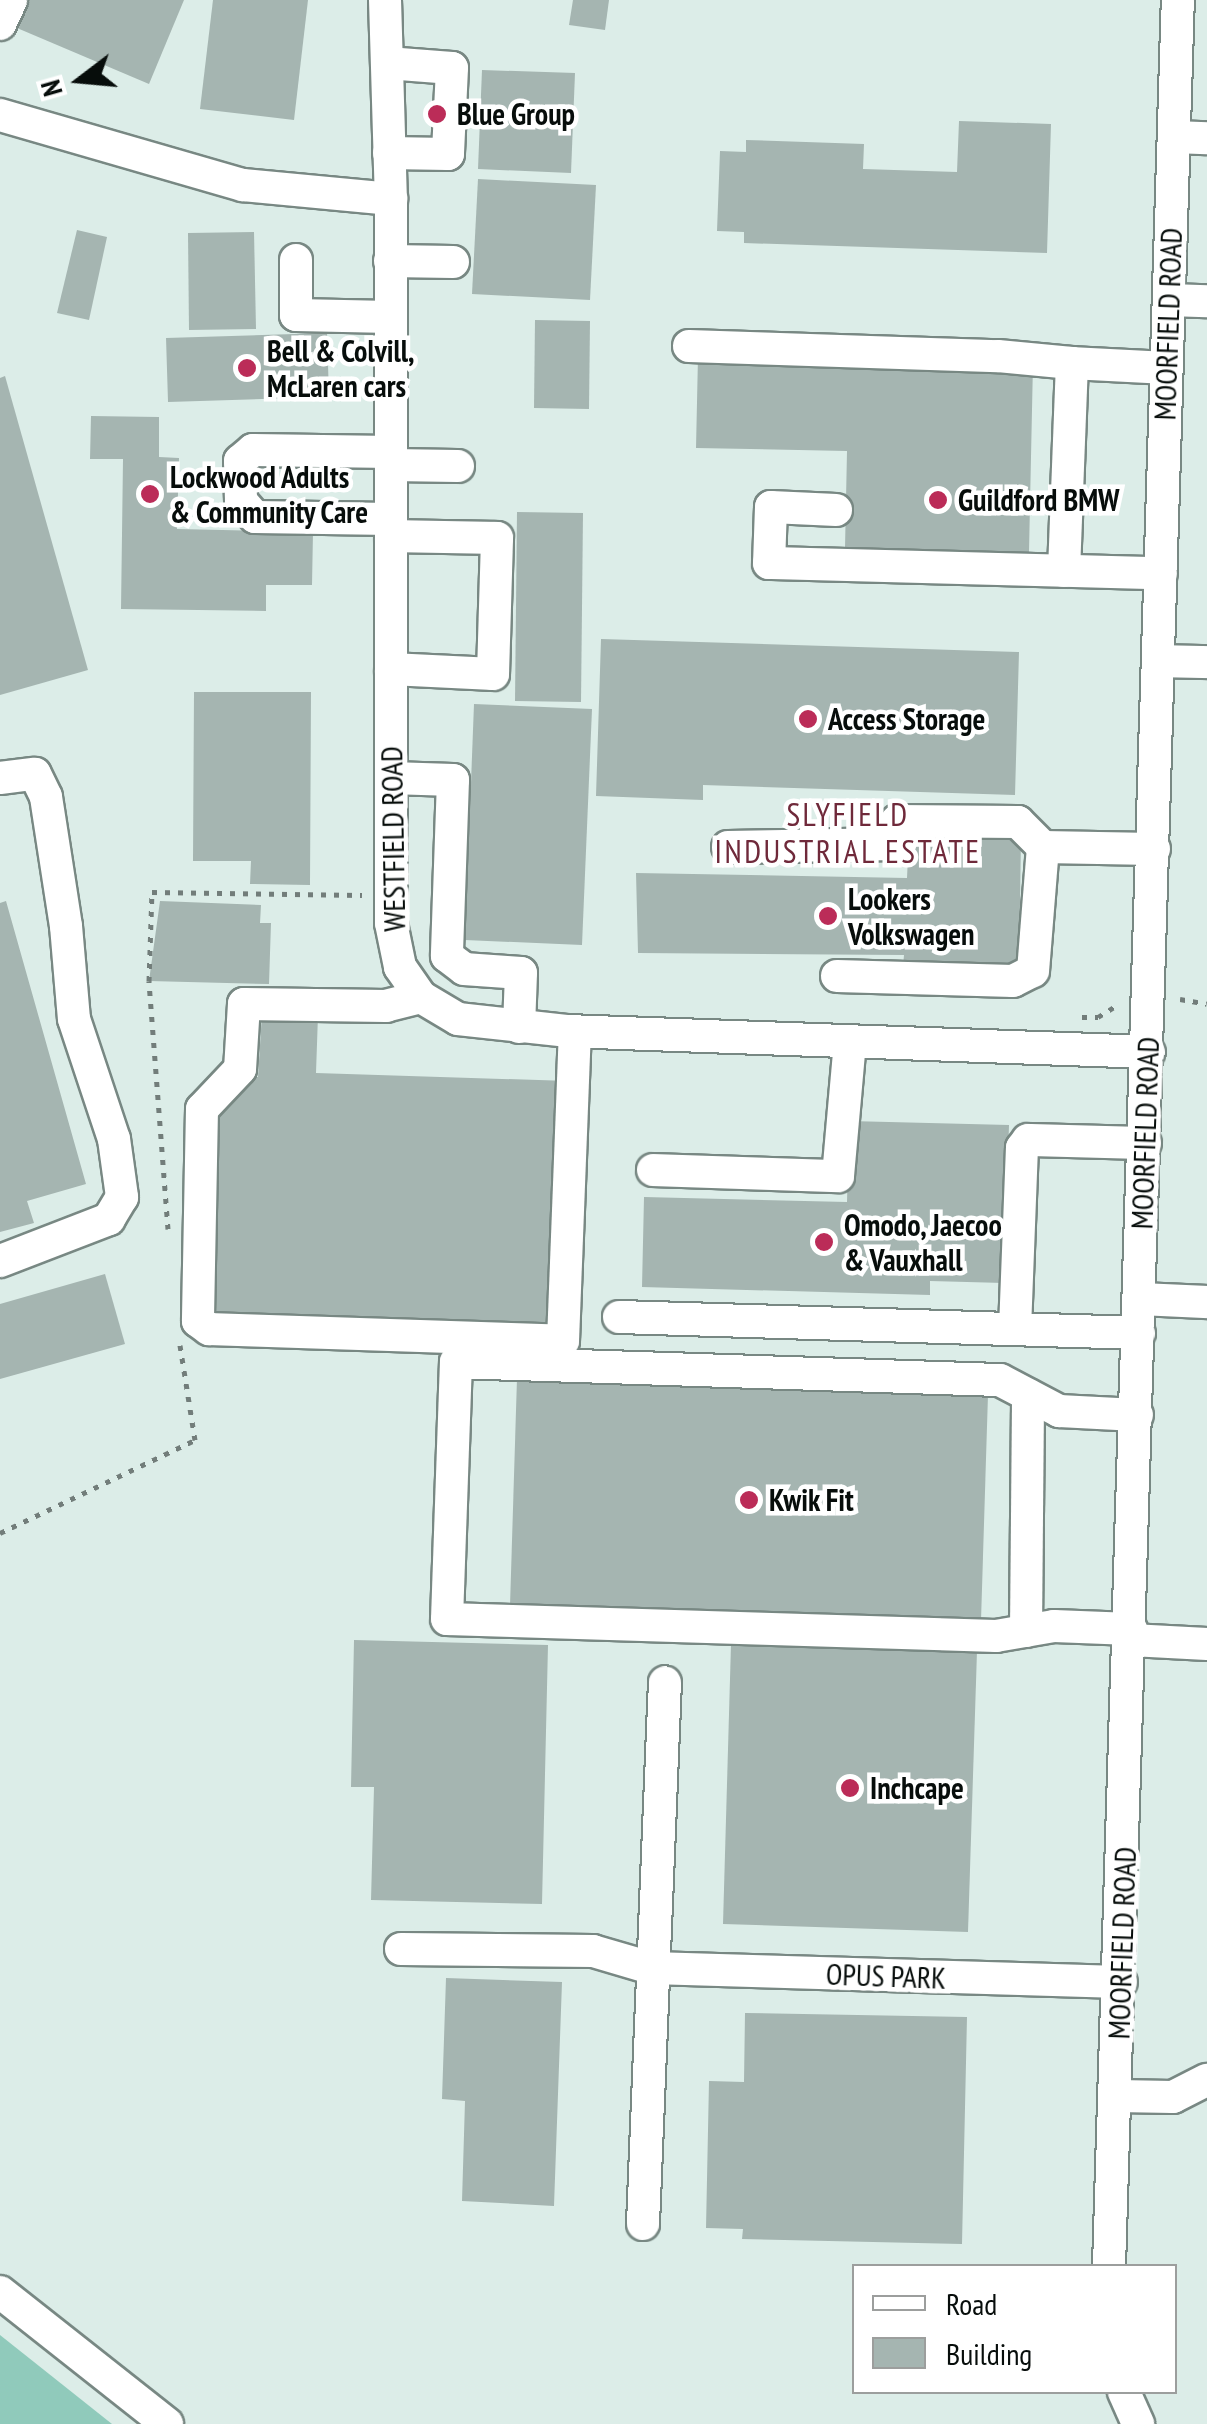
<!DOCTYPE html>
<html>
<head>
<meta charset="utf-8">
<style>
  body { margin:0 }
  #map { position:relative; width:1207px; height:2424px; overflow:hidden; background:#dcede8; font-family:"PT Sans Narrow",sans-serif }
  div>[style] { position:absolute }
  .green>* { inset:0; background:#90cabb }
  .building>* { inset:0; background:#a5b5b1 }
  .path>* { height:5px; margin-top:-2.5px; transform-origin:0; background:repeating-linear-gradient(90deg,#727d7a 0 5px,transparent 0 13px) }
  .roads { filter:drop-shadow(2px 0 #788883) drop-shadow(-2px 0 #788883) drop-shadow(0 2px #788883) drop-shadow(0 -2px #788883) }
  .minor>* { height:32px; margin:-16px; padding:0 16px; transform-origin:16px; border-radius:16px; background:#fff }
  .dots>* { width:28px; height:28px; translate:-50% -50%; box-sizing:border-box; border:5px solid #fff; border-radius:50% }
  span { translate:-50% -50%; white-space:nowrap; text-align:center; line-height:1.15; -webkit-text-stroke:9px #fff; paint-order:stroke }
  .poi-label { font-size:30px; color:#070d0b; font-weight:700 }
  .left { translate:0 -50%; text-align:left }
  .street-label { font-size:30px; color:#070d0b }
  .neighbourhood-label { font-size:32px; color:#6f293a; letter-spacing:2.5px }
  .legend { position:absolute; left:852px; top:2264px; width:325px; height:130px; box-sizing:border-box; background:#fff; border:2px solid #9c9e9d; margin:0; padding:12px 18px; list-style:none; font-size:30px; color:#070d0b }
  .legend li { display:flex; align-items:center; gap:20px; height:50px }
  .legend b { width:50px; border:2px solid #9c9e9d }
  .north { position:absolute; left:30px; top:30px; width:100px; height:100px; -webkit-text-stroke:8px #fff; paint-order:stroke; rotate:254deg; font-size:28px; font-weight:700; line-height:40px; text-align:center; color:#070d0b }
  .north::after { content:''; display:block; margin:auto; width:35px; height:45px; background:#070d0b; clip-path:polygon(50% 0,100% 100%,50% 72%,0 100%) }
</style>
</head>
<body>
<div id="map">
  <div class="green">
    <div style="clip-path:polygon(0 2335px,112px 2424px,0 2424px)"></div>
  </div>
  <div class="building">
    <div style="clip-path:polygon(29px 0,184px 0,149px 84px,17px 28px)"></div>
    <div style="clip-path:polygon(213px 0,308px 0,294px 120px,200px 109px)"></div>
    <div style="clip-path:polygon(573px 0,609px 0,605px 30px,569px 25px)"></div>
    <div style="clip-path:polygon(482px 70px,575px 73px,571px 173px,478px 169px)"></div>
    <div style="clip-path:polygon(959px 121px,1051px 124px,1047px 253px,744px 243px,744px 232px,717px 231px,720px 151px,746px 152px,746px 140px,864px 144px,863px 169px,957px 172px)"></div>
    <div style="clip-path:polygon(478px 179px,596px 185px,590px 300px,472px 294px)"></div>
    <div style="clip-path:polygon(77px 230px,107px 237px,89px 320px,57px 313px)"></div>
    <div style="clip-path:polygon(254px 232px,256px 329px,189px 330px,188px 233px)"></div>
    <div style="clip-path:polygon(535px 320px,590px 321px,589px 409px,534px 408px)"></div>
    <div style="clip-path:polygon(327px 333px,329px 397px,168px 402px,166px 338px)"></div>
    <div style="clip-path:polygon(698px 356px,1033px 363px,1029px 552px,845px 548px,847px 451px,696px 448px)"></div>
    <div style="clip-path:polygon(5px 376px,88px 670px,0 695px,0 378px)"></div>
    <div style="clip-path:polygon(91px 416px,159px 417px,159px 457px,179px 458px,177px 529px,313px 532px,312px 585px,266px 585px,266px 611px,121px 609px,123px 459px,90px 459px)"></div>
    <div style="clip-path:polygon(517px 512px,583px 513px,581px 702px,515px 701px)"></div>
    <div style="clip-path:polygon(601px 639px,1019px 652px,1015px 795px,703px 785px,703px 800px,596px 796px)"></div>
    <div style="clip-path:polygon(194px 692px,311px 692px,310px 885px,250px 884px,251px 861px,193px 861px)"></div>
    <div style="clip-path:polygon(474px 704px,592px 709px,582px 945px,465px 940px)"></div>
    <div style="clip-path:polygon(909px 834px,1021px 837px,1019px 969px,903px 966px,904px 955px,638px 953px,636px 873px,907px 878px)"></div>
    <div style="clip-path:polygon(6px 901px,86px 1184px,27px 1201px,34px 1223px,0 1232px,0 903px)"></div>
    <div style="clip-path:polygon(160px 901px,261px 905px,260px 923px,271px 923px,269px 984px,149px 981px)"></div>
    <div style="clip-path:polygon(262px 1013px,318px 1015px,316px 1073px,569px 1081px,550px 1326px,205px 1314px,207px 1116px,244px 1078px,258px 1077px)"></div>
    <div style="clip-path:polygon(849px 1121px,1009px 1125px,1004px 1283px,930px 1281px,930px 1295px,642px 1287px,644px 1197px,847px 1202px)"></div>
    <div style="clip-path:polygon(105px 1274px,125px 1344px,0 1379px,0 1304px)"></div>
    <div style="clip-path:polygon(517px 1378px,988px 1394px,981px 1621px,510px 1606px)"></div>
    <div style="clip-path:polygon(354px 1640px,548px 1645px,542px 1904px,371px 1900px,374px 1787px,351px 1787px)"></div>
    <div style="clip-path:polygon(731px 1644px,977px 1651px,968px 1932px,723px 1924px)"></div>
    <div style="clip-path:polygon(446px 1978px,562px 1982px,554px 2206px,462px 2201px,465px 2101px,442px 2099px)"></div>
    <div style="clip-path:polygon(745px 2013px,967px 2017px,962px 2244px,742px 2239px,743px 2229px,706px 2228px,709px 2081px,744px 2082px)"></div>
  </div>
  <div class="path">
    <div style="left:1180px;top:999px;width:27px;rotate:10deg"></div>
    <div style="left:1082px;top:1017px;width:16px"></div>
    <div style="left:1098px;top:1017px;width:22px;rotate:-32deg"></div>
    <div style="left:168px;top:1229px;width:249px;rotate:-94.4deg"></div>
    <div style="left:149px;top:981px;width:89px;rotate:-88.1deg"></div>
    <div style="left:152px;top:892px;width:210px;rotate:0.8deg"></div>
    <div style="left:0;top:1533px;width:216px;rotate:-25.5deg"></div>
    <div style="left:195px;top:1440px;width:96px;rotate:-99deg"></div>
  </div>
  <div class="roads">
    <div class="minor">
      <div style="left:385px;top:0;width:199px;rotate:88.3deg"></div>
      <div style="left:391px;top:199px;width:724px;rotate:90deg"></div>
      <div style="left:391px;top:923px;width:45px;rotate:78.4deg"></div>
      <div style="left:400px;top:967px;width:37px;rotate:55deg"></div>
      <div style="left:421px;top:997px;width:43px;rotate:30.7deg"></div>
      <div style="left:458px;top:1019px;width:109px;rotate:6.3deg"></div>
      <div style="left:566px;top:1031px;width:583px;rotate:2.06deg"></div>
      <div style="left:0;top:24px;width:26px;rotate:-65deg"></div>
      <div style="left:387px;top:63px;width:65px;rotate:4.4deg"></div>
      <div style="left:452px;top:68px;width:86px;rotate:92.7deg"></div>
      <div style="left:448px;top:154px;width:59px;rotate:-179deg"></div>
      <div style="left:0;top:115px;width:253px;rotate:16.1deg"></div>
      <div style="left:243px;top:185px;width:149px;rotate:5.4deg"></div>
      <div style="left:1174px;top:137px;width:33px;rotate:2deg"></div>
      <div style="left:296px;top:260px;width:55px;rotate:90deg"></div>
      <div style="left:296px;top:315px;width:95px;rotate:1.2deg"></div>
      <div style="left:390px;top:261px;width:63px;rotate:0.9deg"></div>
      <div style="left:1169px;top:300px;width:38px;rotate:2deg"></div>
      <div style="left:689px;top:346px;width:309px;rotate:1.9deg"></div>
      <div style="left:998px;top:356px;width:74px;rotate:5.4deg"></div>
      <div style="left:391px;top:465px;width:67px;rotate:0.9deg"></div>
      <div style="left:836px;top:510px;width:65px;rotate:-177.4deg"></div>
      <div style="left:771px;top:507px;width:56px;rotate:92deg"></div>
      <div style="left:769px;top:563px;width:392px;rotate:1.5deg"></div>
      <div style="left:391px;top:519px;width:136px;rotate:-179.2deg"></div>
      <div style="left:255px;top:517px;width:21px;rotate:-131deg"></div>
      <div style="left:241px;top:501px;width:40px;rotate:-91.4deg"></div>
      <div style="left:240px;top:461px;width:17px;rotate:-40deg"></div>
      <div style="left:253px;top:450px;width:138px;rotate:0.8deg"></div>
      <div style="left:1064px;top:571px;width:208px;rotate:-87.8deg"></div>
      <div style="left:1072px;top:363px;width:94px;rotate:3deg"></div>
      <div style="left:1159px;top:661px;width:48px;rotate:1.2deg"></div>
      <div style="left:391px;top:669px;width:102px;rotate:2.8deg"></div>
      <div style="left:493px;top:674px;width:136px;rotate:-88.3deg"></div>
      <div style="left:497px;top:538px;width:106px;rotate:-178.9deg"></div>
      <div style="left:0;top:778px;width:35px;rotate:-7deg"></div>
      <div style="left:35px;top:774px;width:25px;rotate:64deg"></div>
      <div style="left:46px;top:797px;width:131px;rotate:81.2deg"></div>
      <div style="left:66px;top:926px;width:93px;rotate:85.1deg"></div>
      <div style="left:74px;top:1019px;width:126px;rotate:71.6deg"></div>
      <div style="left:114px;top:1139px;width:59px;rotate:82.1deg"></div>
      <div style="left:122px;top:1197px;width:26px;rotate:121deg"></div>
      <div style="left:109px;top:1219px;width:117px;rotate:158.9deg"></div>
      <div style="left:391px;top:778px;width:62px;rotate:1.8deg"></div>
      <div style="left:453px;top:780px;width:176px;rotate:92deg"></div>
      <div style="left:447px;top:956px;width:21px;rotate:37deg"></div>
      <div style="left:464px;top:969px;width:57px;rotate:4deg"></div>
      <div style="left:521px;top:973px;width:54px;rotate:92.1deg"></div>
      <div style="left:728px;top:847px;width:167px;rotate:-1deg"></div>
      <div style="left:895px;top:844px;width:23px;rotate:-85deg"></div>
      <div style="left:897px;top:821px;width:121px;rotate:0.5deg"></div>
      <div style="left:1018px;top:822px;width:35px;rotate:45deg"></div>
      <div style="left:1043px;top:847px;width:111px;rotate:1deg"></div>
      <div style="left:837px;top:976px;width:176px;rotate:1.6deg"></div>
      <div style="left:1013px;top:981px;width:22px;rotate:-27deg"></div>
      <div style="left:1033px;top:971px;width:124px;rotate:-85.4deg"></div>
      <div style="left:421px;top:997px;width:36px;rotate:166deg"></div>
      <div style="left:386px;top:1006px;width:142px;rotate:-179.2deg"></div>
      <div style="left:244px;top:1004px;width:65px;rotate:93.5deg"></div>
      <div style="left:240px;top:1069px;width:55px;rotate:133.5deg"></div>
      <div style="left:202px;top:1109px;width:212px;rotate:91.1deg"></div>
      <div style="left:198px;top:1321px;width:14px;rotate:36deg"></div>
      <div style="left:209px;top:1329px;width:354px;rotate:1.9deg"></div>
      <div style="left:563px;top:1341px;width:309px;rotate:-87.8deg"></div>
      <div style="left:653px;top:1170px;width:185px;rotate:1.9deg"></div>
      <div style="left:838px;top:1176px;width:135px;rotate:-84.9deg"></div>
      <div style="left:1140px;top:1299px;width:67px;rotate:2.6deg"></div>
      <div style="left:619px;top:1317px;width:520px;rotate:1.76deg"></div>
      <div style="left:1015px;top:1329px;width:181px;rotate:-87.8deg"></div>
      <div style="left:1022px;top:1148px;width:10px;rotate:-53deg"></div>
      <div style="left:1028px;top:1140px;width:117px;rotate:1.5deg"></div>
      <div style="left:1131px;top:1629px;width:77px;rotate:-177.8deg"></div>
      <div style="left:1054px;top:1626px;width:59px;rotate:170.2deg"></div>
      <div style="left:996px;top:1636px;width:549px;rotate:-178.23deg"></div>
      <div style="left:447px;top:1619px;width:257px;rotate:-88deg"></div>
      <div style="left:456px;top:1362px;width:544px;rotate:1.9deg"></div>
      <div style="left:1000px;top:1380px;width:67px;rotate:27.7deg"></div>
      <div style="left:1059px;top:1411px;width:78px;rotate:2.9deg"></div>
      <div style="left:1026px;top:1631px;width:236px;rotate:-89.5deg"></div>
      <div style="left:1131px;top:1640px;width:76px;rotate:3deg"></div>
      <div style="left:401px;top:1949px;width:192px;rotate:0.6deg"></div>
      <div style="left:593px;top:1951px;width:60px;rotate:16.3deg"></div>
      <div style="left:651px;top:1968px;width:470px;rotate:1.7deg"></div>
      <div style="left:1117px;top:2096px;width:56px;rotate:1deg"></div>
      <div style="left:1173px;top:2097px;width:38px;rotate:-27deg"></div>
      <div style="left:643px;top:2224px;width:542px;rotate:-87.68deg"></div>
      <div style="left:1109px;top:2266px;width:2267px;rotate:-88.26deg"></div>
      <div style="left:0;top:2292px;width:213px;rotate:38.3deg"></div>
      <div style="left:1124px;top:2392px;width:35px;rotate:66deg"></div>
    </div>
  </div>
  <div class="dots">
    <div style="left:437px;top:114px;background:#bb2c58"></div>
    <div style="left:247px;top:368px;background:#bb2c58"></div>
    <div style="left:150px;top:494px;background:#bb2c58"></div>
    <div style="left:938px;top:500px;background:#bb2c58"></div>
    <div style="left:808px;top:719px;background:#bb2c58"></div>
    <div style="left:828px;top:916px;background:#bb2c58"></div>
    <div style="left:824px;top:1242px;background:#bb2c58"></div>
    <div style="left:749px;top:1500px;background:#bb2c58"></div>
    <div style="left:850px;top:1788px;background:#bb2c58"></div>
  </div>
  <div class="poi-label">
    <span class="left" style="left:457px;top:114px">Blue Group</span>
    <span class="left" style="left:267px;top:368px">Bell &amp; Colvill,<br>McLaren cars</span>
    <span class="left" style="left:170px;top:494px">Lockwood Adults<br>&amp; Community Care</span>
    <span class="left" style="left:958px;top:500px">Guildford BMW</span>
    <span class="left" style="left:828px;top:719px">Access Storage</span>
    <span class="left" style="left:848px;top:916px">Lookers<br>Volkswagen</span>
    <span class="left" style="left:844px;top:1242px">Omodo, Jaecoo<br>&amp; Vauxhall</span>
    <span class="left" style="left:769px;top:1500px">Kwik Fit</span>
    <span class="left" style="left:870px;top:1788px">Inchcape</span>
  </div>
  <div class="street-label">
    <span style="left:1168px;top:324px;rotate:-88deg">MOORFIELD ROAD</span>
    <span style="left:393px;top:839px;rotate:-91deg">WESTFIELD ROAD</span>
    <span style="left:1145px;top:1133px;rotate:-88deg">MOORFIELD ROAD</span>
    <span style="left:1122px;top:1943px;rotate:-88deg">MOORFIELD ROAD</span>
    <span style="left:886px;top:1976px;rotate:2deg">OPUS PARK</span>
  </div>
  <div class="neighbourhood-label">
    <span style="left:848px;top:833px">SLYFIELD<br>INDUSTRIAL ESTATE</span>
  </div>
  <ul class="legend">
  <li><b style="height:12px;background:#fff"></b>Road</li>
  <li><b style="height:28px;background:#a5b5b1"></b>Building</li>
  </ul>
  <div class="north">N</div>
</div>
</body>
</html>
